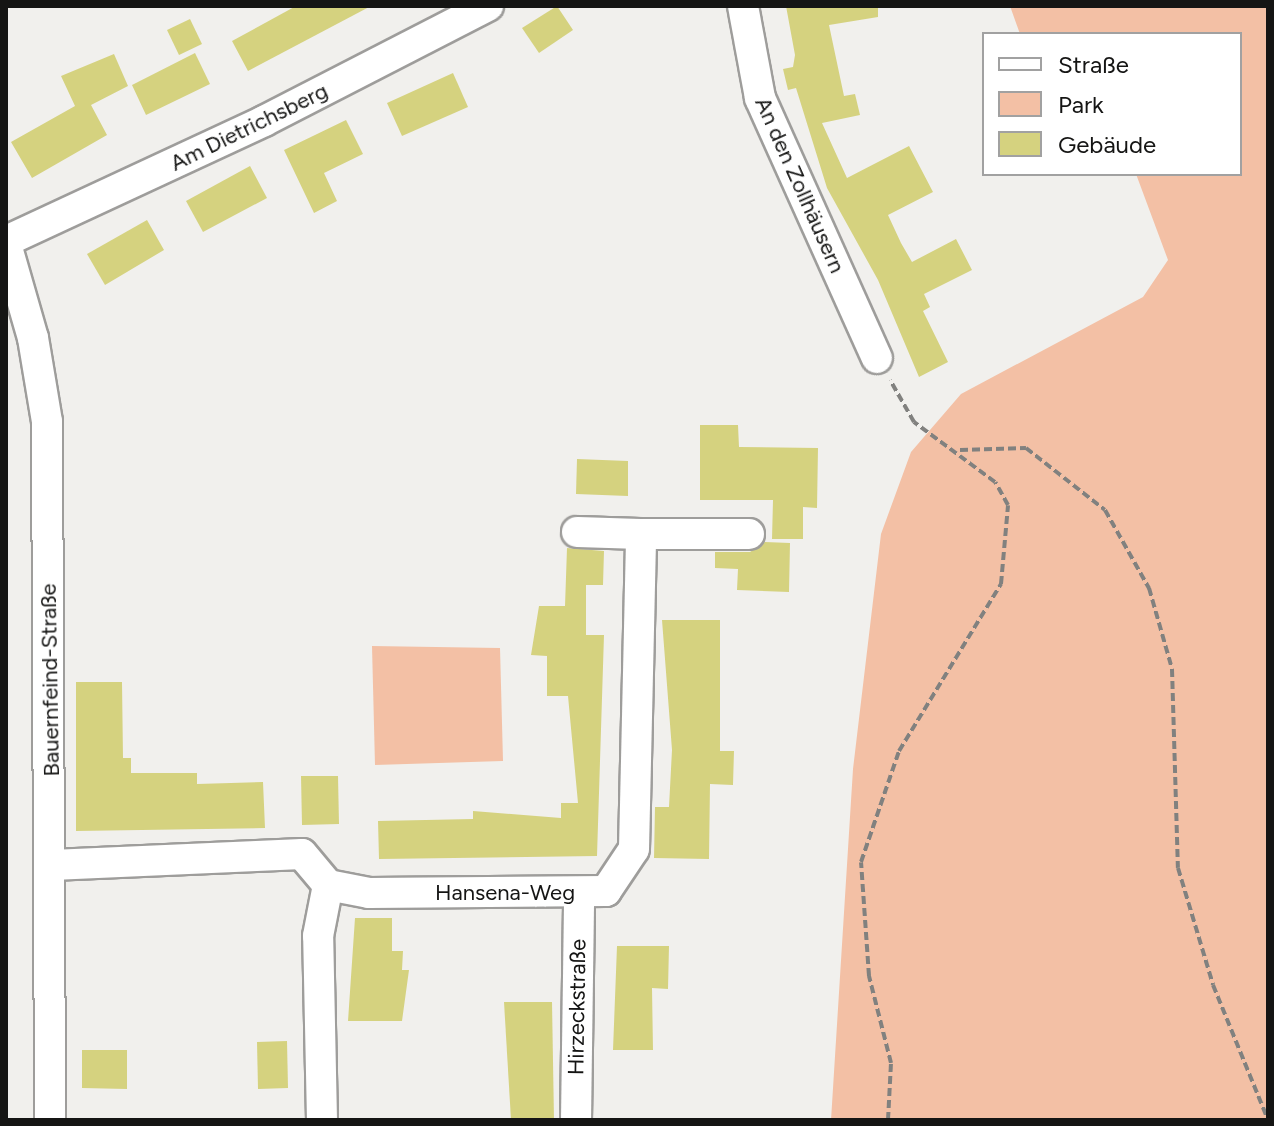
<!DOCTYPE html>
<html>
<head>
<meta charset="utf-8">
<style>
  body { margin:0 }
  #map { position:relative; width:1274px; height:1126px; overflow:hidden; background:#f1f0ed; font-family:Figtree,sans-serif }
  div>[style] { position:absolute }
  .green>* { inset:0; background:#f3c0a5 }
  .building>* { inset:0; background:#d5d27f }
  .path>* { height:4px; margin-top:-2px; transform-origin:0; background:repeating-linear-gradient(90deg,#81817f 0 8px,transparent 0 12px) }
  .roads { filter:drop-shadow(2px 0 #9e9d9b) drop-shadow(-2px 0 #9e9d9b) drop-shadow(0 2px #9e9d9b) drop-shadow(0 -2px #9e9d9b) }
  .minor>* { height:30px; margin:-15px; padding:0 15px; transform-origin:15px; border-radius:15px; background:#fff }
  span { translate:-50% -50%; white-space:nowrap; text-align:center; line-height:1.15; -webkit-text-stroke:6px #fff; paint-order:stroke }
  .street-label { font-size:22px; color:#151514 }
  .frame { position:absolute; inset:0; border:8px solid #151514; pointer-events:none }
  .legend { position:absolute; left:982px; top:32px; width:260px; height:144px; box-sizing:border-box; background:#fff; border:2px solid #a1a1a1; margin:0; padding:10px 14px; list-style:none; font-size:24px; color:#151514 }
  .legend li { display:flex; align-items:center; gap:16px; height:40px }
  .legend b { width:40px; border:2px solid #a1a1a1 }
</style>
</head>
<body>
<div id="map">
  <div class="green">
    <div style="clip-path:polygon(1010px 6px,1268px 6px,1268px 1120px,831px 1120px,853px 769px,881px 534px,911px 452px,961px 394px,1143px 297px,1168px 260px,1136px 174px,1240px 174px,1240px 34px,1020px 34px)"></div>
    <div style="clip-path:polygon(372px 646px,500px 648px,503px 761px,375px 765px)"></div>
  </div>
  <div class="building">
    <div style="clip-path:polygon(296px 6px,371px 6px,248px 71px,232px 41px)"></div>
    <div style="clip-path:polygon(557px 6px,573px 30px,539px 53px,522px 28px)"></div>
    <div style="clip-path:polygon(786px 6px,878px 6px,878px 17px,829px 25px,844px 96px,855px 94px,860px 115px,822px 123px,847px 178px,909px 146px,933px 192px,888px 215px,901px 243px,912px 262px,956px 239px,972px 270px,924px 294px,930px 307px,923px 311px,948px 362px,919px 377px,878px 280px,827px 188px,796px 88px,788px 90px,783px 69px,793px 67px,795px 55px)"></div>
    <div style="clip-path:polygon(190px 19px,202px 44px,179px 55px,167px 30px)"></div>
    <div style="clip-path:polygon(195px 53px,210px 84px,146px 115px,132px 85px)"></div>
    <div style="clip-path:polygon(114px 54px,128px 86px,91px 105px,107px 135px,32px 178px,11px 142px,75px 106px,61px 76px)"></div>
    <div style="clip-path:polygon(453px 73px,468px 107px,402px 136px,387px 103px)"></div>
    <div style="clip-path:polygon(346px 120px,363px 154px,324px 173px,337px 201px,314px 213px,284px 150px)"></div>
    <div style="clip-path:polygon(250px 166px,267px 198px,203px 232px,186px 201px)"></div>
    <div style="clip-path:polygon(147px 220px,164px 250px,105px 285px,87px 254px)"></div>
    <div style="clip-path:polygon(700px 425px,738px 425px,739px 447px,818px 448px,817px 508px,803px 507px,803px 539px,772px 539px,773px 500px,700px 500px)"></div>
    <div style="clip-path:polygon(577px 459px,628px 461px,628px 496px,576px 494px)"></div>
    <div style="clip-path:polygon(765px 542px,790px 543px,789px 592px,737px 590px,738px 569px,715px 568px,715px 552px,750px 552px)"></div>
    <div style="clip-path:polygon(567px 548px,604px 551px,603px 585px,586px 585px,586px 635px,604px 635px,597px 856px,379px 859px,378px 821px,473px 819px,473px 811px,561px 818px,561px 803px,578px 803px,568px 696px,547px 696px,547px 656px,531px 655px,539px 606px,565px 606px)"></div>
    <div style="clip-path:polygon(662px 620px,720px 620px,720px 751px,734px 751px,733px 785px,710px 784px,709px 859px,654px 858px,655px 807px,669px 807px,672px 750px)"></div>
    <div style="clip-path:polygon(76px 682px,122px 682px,123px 758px,131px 758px,131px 773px,197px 773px,197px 784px,263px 782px,265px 828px,76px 831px)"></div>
    <div style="clip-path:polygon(301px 776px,338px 776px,339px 824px,302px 825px)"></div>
    <div style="clip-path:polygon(355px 918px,392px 918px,392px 951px,403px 951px,402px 970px,409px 970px,402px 1021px,348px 1021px)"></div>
    <div style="clip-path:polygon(617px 946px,669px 946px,668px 989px,652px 988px,653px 1050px,613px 1050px)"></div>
    <div style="clip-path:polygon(504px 1002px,552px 1002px,554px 1120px,511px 1120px)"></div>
    <div style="clip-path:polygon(287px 1041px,288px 1088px,258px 1089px,257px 1042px)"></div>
    <div style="clip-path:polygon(82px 1050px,127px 1050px,127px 1089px,82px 1088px)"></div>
  </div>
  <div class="path">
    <div style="left:960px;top:450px;width:66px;rotate:-1.7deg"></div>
    <div style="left:1026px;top:448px;width:100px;rotate:38.1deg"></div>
    <div style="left:1105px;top:510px;width:90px;rotate:60.6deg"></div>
    <div style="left:1149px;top:588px;width:84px;rotate:74.1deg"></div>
    <div style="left:1172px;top:669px;width:199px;rotate:88.3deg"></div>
    <div style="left:1178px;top:868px;width:122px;rotate:73.3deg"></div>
    <div style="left:1213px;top:985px;width:146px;rotate:67.8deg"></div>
    <div style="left:888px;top:1120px;width:57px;rotate:-87deg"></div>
    <div style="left:891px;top:1063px;width:90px;rotate:-104.2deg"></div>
    <div style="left:869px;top:976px;width:114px;rotate:-94deg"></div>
    <div style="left:861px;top:862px;width:117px;rotate:-71.1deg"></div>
    <div style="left:899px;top:751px;width:196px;rotate:-58.6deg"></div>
    <div style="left:1001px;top:584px;width:79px;rotate:-84.9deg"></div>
    <div style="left:1008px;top:505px;width:26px;rotate:-119deg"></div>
    <div style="left:995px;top:482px;width:101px;rotate:-143.5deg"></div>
    <div style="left:914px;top:422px;width:48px;rotate:-119.7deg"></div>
  </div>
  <div class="roads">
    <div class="minor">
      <div style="left:743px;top:6px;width:94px;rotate:79.5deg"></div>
      <div style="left:760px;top:98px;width:285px;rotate:65.8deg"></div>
      <div style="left:6px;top:241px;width:285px;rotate:-24.9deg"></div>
      <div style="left:264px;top:121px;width:252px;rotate:-27.2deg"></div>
      <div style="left:6px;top:244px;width:98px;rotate:74deg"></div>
      <div style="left:33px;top:338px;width:85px;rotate:80.5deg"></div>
      <div style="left:47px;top:422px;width:698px;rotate:89.75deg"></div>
      <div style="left:577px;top:532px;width:64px;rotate:1.8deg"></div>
      <div style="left:52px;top:865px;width:250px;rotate:-2.5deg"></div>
      <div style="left:302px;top:854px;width:40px;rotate:50deg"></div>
      <div style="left:328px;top:885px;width:42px;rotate:11deg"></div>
      <div style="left:369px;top:893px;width:237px;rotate:-0.5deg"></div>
      <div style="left:606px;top:891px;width:50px;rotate:-56.3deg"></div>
      <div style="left:634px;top:849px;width:315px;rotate:-88.7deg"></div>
      <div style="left:641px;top:534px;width:108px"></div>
      <div style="left:322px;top:1120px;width:184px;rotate:-91.2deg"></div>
      <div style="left:318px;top:936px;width:52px;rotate:-78.9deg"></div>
      <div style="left:576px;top:1120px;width:226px;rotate:-89.2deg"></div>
    </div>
  </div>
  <div class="street-label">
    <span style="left:249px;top:127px;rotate:-26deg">Am Dietrichsberg</span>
    <span style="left:800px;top:185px;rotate:66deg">An den Zollhäusern</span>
    <span style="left:50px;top:680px;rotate:-91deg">Bauernfeind-Straße</span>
    <span style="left:505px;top:893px">Hansena-Weg</span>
    <span style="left:577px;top:1007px;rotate:-89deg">Hirzeckstraße</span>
  </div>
  <div class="frame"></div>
  <ul class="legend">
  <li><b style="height:10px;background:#fff"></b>Straße</li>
  <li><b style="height:22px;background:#f3c0a5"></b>Park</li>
  <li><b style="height:22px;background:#d5d27f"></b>Gebäude</li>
  </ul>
</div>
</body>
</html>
